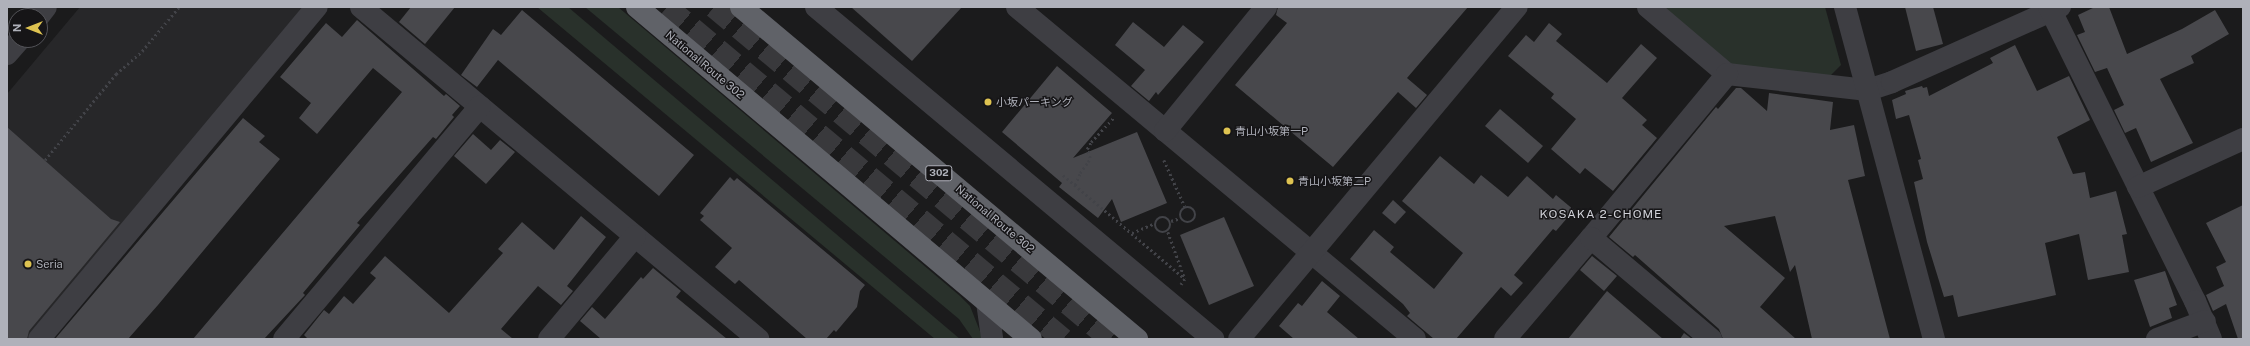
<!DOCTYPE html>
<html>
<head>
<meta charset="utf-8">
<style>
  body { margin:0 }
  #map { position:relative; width:2250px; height:346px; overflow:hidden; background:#1b1b1c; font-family:"Public Sans","Noto Sans JP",sans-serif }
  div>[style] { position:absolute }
  .built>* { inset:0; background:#272729 }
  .green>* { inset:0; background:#29312b }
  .building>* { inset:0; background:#48484c }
  .motorway-tunnel>* { height:22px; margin-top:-11px; transform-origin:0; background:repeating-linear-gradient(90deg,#39393c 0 22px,transparent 0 33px) }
  .path>* { height:2.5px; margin-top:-1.25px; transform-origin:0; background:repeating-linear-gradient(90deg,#424348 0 2px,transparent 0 5px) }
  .path>.ring { margin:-1.25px; padding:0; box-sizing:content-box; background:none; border:2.5px solid #424348; border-radius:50% }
  .minor>* { height:22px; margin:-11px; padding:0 11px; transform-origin:11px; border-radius:11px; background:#3e3e43 }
  .tertiary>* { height:22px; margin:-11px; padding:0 11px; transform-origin:11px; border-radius:11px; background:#3e3e43 }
  .trunk>* { height:22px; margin:-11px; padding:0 11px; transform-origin:11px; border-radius:11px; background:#606268 }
  .dots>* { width:11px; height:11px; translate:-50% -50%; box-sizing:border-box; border:2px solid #161517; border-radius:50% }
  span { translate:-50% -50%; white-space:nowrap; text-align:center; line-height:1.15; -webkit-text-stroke:3px #161517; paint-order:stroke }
  .shield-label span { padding:1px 3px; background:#161517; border:1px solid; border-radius:3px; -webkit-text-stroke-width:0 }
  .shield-label { font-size:10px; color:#afb1ba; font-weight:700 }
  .street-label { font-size:11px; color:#afb1ba }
  .poi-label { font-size:11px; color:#afb1ba }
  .left { translate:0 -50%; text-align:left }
  .neighbourhood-label { font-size:12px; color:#cfd0d7; letter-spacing:1px }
  .frame { position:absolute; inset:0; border:8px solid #afb1ba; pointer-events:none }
  .north { position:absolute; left:8px; top:8px; width:40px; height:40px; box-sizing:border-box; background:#161517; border:1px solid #535358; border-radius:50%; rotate:270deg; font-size:11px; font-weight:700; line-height:16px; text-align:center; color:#afb1ba }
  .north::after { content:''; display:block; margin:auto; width:14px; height:18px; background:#dec351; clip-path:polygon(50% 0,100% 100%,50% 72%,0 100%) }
</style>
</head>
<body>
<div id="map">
  <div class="built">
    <div style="clip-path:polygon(80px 7px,305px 7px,27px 339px,7px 339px,7px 94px)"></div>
  </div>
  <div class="green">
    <div style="clip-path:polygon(537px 7px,568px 7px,960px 339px,935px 339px)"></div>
    <div style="clip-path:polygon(585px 7px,618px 7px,960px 296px,970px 306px,983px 339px,973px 339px,959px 319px)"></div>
    <div style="clip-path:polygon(1661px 7px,1825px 7px,1841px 65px,1830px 76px,1729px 66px)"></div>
  </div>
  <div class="building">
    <div style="clip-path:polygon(411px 7px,455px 7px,425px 44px,399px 22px)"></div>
    <div style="clip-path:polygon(851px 7px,962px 7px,912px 61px)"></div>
    <div style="clip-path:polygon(1278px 7px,1468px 7px,1407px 78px,1427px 95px,1416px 108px,1398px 92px,1333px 167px,1235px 85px,1287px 23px,1276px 15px)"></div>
    <div style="clip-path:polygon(1905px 7px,1933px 7px,1943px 44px,1916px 51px)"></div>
    <div style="clip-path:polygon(2095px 7px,2109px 7px,2127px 54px,2182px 29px,2215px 10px,2229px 34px,2191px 56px,2194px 63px,2160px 79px,2193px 143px,2151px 162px,2136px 128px,2125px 133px,2114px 110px,2124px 105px,2107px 68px,2095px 72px,2077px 35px,2085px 32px,2078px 15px)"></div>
    <div style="clip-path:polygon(522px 10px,694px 155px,659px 196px,498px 60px,477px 87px,461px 75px,493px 29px,501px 35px)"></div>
    <div style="clip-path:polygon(357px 20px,444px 96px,446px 94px,460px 106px,452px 115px,454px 117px,436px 139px,433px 137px,357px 223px,360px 225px,303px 293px,305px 295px,264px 339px,193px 339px,402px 92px,373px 68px,317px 134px,299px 118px,311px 103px,280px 77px,326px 23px,342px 37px)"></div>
    <div style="clip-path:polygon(1133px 22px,1164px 47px,1183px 25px,1204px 42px,1158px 95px,1156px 92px,1149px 101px,1131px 86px,1145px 70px,1115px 45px)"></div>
    <div style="clip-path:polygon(1549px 23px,1562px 34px,1556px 41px,1607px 83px,1641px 44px,1657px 58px,1622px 98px,1647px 120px,1642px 125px,1657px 138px,1613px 191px,1585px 168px,1580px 174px,1551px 149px,1576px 119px,1551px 98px,1554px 94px,1508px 56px,1526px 35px,1534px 42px)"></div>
    <div style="clip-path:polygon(2015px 45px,2037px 91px,2069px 76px,2090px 120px,2057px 137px,2073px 174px,2085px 172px,2090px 198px,2116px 191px,2127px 234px,2122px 235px,2129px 272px,2088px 280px,2079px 234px,2045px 243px,2056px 295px,1958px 317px,1953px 295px,1944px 297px,1927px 242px,1914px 182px,1923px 179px,1918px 160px,1921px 159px,1909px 115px,1896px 119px,1892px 100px,1906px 94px,1905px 91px,1922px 86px,1923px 88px,1927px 87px,1929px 96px,1993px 63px,1990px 58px)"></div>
    <div style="clip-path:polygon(1057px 66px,1112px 113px,1073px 158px,1137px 132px,1167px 203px,1121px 222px,1112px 199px,1098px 218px,1059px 187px,1062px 183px,1002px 132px)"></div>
    <div style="clip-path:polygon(1736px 88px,1741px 88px,1767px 111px,1769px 93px,1833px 102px,1830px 130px,1854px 125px,1865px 176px,1848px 180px,1890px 339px,1812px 339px,1795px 265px,1790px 272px,1775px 216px,1724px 226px,1785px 278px,1760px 307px,1796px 339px,1723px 339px,1719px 329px,1635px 255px,1633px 257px,1609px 237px,1716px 107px,1718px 109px)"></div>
    <div style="clip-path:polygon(1500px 109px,1543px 146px,1528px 163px,1485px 126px)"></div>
    <div style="clip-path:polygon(243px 118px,265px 136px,259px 142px,280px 159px,158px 305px,128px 339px,55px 339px)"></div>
    <div style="clip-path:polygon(7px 127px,111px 219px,120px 222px,29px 331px,27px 339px,7px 339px)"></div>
    <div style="clip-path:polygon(473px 134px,491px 150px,500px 140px,515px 152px,486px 184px,454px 156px)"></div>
    <div style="clip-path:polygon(1440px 156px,1474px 184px,1481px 175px,1508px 197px,1527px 176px,1553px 199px,1556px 195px,1574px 210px,1556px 231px,1553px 229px,1514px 275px,1523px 283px,1511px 296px,1501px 287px,1456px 339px,1434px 339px,1407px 316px,1410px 313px,1403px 304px,1350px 259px,1374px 230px,1394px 247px,1390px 252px,1434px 289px,1463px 253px,1402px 201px)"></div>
    <div style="clip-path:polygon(730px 177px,734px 181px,737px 178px,865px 285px,860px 291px,857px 307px,836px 332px,834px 330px,826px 339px,807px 339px,739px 280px,735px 284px,715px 267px,732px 248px,700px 220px,704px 216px,700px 213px)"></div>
    <div style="clip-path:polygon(1393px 200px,1406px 212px,1395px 224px,1382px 213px)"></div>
    <div style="clip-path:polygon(2243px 205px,2243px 339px,2238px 339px,2226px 304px,2213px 311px,2206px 295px,2224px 286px,2216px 267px,2226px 262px,2206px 223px)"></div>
    <div style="clip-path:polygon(581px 216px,606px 237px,567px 286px,573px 291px,561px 305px,538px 286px,501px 329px,513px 339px,308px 339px,304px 335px,324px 310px,329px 314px,344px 296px,353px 304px,376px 278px,370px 273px,385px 256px,449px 313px,503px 253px,498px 249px,522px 222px,554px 250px)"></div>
    <div style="clip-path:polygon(1224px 217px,1254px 286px,1209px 305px,1180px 235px)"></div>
    <div style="clip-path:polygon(1592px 256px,1617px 276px,1604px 291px,1580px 270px)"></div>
    <div style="clip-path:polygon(653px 268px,681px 291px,676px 297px,727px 339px,601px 339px,580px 321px,592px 307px,605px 319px,641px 277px,643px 279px)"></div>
    <div style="clip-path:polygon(2165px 271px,2177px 305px,2169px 308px,2172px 318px,2150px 327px,2134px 280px)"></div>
    <div style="clip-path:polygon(1322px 281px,1340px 296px,1327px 312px,1359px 339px,1294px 339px,1279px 326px,1298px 303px,1302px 306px)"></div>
    <div style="clip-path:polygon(1607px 291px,1663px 339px,1568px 339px)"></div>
    <div style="clip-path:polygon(1684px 333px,1692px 339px,1680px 339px)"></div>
  </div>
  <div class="motorway-tunnel">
    <div style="left:667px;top:7px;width:517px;rotate:39.98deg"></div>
    <div style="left:714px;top:7px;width:517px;rotate:39.98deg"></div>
  </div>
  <div class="path">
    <div style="left:45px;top:160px;width:112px;rotate:-50.5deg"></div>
    <div style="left:116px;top:74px;width:35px;rotate:-41deg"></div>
    <div style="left:142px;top:51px;width:57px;rotate:-49.9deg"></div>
    <div style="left:1164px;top:160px;width:51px;rotate:65.9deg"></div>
    <div style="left:1063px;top:175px;width:160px;rotate:40.4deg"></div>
    <div style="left:1075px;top:185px;width:13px;rotate:-67deg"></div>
    <div style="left:1080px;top:173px;width:14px;rotate:-54deg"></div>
    <div style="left:1088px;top:162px;width:4px;rotate:-63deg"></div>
    <div style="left:1090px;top:158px;width:9px;rotate:-108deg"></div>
    <div style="left:1087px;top:149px;width:8px;rotate:-60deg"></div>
    <div style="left:1091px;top:142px;width:34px;rotate:-47deg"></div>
    <div class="ring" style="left:1180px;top:207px;width:13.5px;height:13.5px"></div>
    <div class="ring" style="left:1155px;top:217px;width:13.5px;height:13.5px"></div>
    <div style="left:1171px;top:221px;width:9px;rotate:-18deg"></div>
    <div style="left:1168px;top:232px;width:50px;rotate:70.1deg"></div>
    <div style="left:1185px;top:279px;width:7px;rotate:124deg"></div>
    <div style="left:1132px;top:233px;width:25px;rotate:-23deg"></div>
  </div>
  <div class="minor">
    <div style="left:361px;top:7px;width:518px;rotate:39.9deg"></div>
    <div style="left:816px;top:7px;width:518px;rotate:39.9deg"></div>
    <div style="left:1017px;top:7px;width:518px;rotate:39.83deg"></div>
    <div style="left:1648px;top:7px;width:104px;rotate:40.3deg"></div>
    <div style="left:1727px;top:74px;width:142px;rotate:6.5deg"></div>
    <div style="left:1868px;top:90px;width:25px;rotate:-18deg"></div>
    <div style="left:1892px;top:82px;width:184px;rotate:-24.1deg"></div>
    <div style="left:2049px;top:7px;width:328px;rotate:63.6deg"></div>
    <div style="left:2195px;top:301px;width:41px;rotate:67.2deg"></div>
    <div style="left:1165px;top:131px;width:160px;rotate:-50.8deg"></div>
    <div style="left:2138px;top:187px;width:115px;rotate:-24.6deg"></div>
    <div style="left:1591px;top:238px;width:213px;rotate:-50.3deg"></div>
    <div style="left:987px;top:302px;width:37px;rotate:82deg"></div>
    <div style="left:39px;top:339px;width:433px;rotate:-50.1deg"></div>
    <div style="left:284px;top:339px;width:304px;rotate:-49.9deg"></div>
    <div style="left:549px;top:339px;width:134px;rotate:-50.1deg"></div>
    <div style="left:1505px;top:339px;width:133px;rotate:-49.6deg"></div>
    <div style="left:1591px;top:238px;width:157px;rotate:40.1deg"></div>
    <div style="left:2157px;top:339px;width:51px;rotate:-20.6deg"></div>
  </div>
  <div class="tertiary">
    <div style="left:1845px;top:7px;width:344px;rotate:75deg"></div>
    <div style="left:39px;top:16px;width:11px;rotate:-52deg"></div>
    <div style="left:7px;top:54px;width:18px;rotate:-49deg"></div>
    <div style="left:1239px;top:339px;width:433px;rotate:-50.1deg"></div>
  </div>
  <div class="trunk">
    <div style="left:637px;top:7px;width:515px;rotate:40.12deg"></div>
    <div style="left:741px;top:7px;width:517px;rotate:39.98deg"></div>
  </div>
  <div class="dots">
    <div style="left:988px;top:102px;background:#dec351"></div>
    <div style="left:1227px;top:131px;background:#dec351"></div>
    <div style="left:1290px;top:181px;background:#dec351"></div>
    <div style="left:28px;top:264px;background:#dec351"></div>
  </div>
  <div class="shield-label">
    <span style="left:939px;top:173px">302</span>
  </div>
  <div class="street-label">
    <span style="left:705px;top:65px;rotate:40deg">National Route 302</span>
    <span style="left:995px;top:219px;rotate:40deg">National Route 302</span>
  </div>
  <div class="poi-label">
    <span class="left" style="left:996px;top:102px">小坂パーキング</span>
    <span class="left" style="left:1235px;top:131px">青山小坂第一P</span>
    <span class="left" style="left:1298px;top:181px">青山小坂第二P</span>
    <span class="left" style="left:36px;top:264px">Seria</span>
  </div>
  <div class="neighbourhood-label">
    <span style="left:1601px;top:215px">KOSAKA 2-CHOME</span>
  </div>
  <div class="frame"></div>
  <div class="north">N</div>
</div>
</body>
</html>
